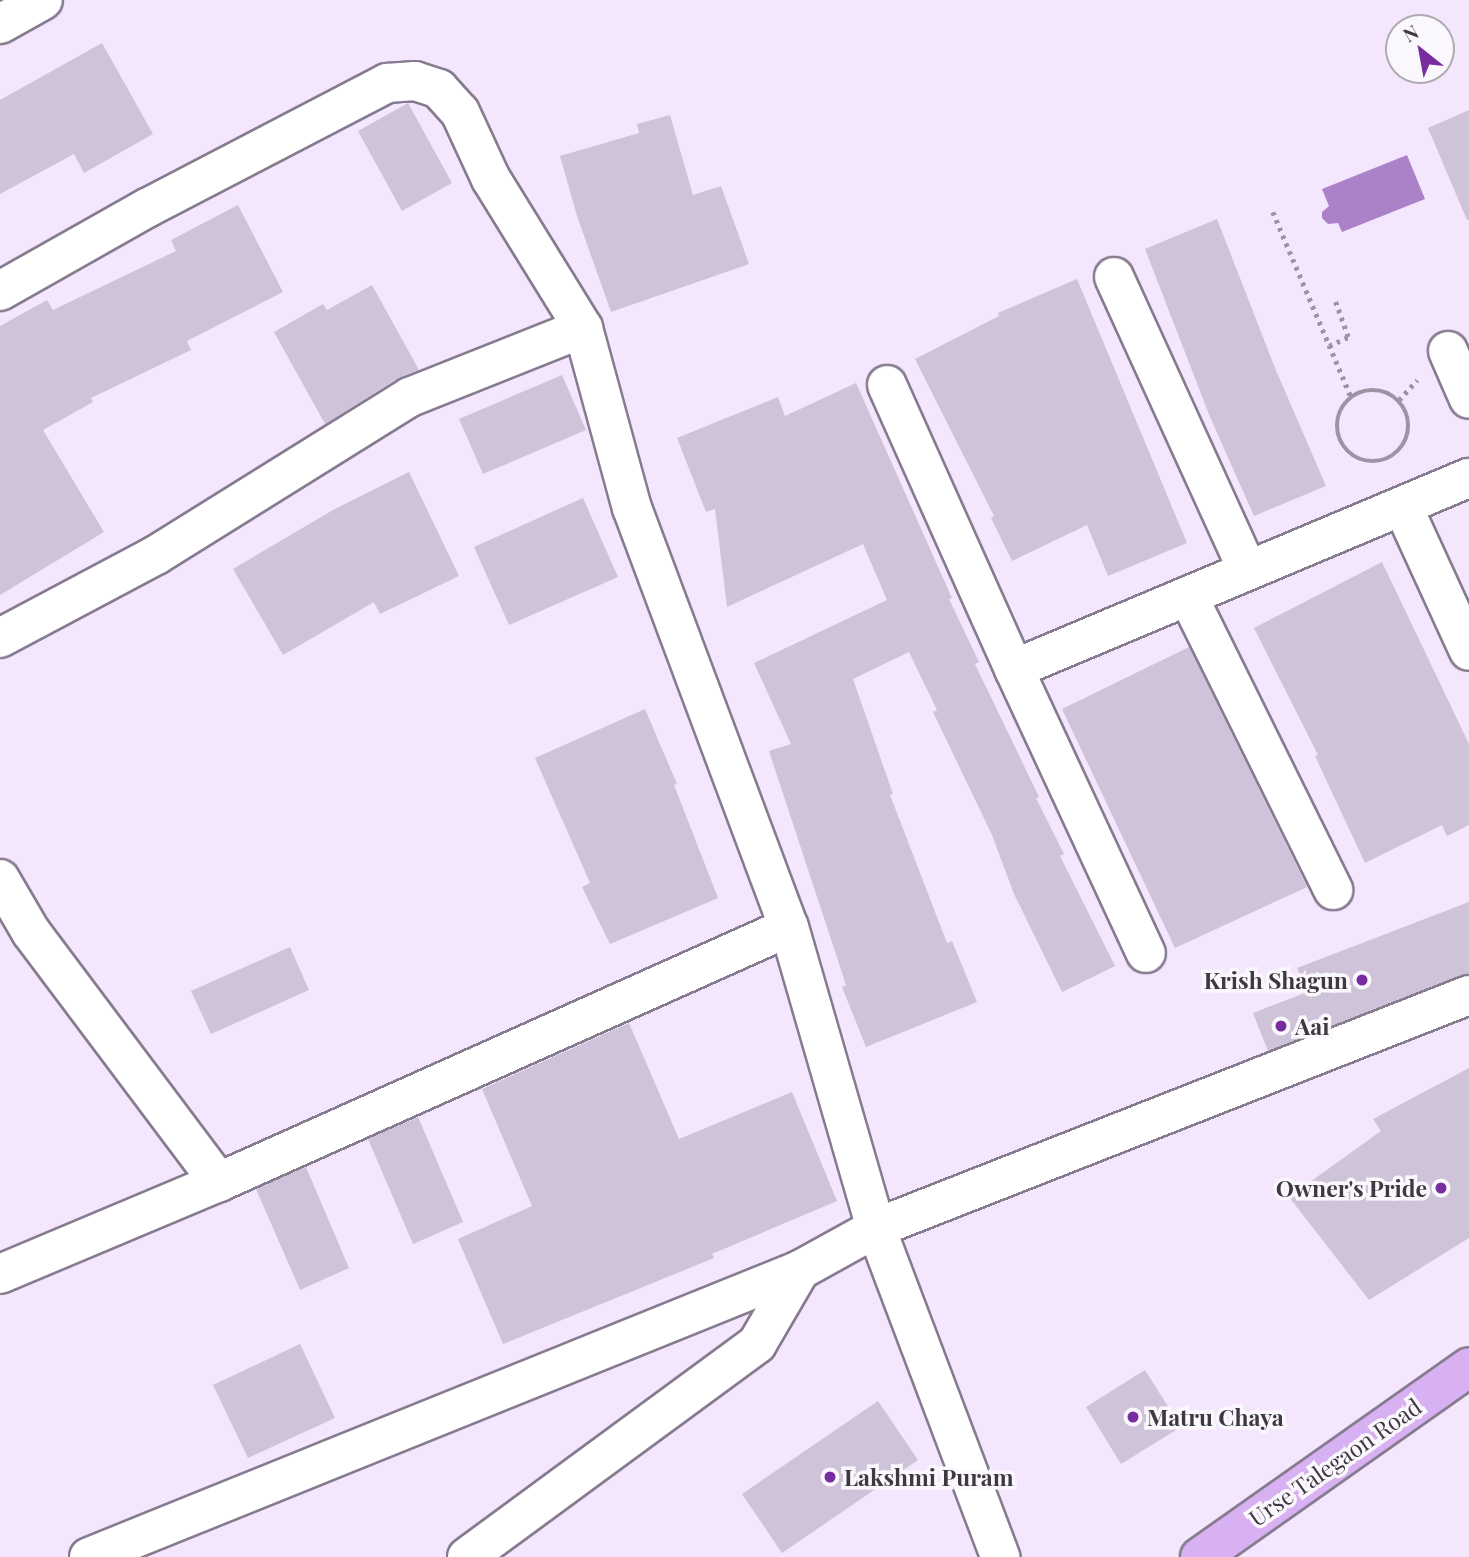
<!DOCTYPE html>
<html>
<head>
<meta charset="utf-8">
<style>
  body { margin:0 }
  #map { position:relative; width:1469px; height:1557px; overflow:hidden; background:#f3e6fd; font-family:"Playfair Display",serif }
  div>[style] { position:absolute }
  .water>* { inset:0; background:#ab82c8 }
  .building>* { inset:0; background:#cfc3d9 }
  .path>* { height:4.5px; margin-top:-2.25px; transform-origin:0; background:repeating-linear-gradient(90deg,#9c93a3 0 3.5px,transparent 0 8.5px) }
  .path>.ring { margin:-2.25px; padding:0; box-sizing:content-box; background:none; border:4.5px solid #9c93a3; border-radius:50% }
  .roads { filter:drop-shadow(2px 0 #867b8f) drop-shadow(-2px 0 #867b8f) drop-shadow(0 2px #867b8f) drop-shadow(0 -2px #867b8f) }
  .minor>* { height:38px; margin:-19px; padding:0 19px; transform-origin:19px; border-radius:19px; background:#fff }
  .highway>* { height:38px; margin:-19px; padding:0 19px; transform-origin:19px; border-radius:19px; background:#d7b1f2 }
  .dots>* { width:19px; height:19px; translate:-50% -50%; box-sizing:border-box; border:4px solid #fbf8fd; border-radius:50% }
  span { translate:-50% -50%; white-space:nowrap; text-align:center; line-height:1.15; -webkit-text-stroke:7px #fbf8fd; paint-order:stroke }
  .poi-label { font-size:23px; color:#3d3841; font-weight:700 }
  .right { translate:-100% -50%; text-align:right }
  .left { translate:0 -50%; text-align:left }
  .street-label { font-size:23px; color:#3d3841 }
  .north { position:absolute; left:1385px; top:14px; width:70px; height:70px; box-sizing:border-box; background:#fbf8fd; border:2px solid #afabb2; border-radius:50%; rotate:329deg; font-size:19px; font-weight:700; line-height:28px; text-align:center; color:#3d3841 }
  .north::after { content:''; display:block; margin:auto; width:24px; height:32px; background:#772da0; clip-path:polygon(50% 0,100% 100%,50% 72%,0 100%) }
</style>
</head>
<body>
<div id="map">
  <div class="water">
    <div style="clip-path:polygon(1407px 155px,1425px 199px,1342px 232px,1338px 223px,1328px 224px,1322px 218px,1322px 212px,1329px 206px,1322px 189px)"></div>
  </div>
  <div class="building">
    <div style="clip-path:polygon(102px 43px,153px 134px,84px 173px,74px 154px,0 194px,0 100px)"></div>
    <div style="clip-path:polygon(408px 103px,452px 183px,402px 211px,358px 131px)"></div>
    <div style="clip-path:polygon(1469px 110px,1469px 220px,1467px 220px,1428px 128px)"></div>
    <div style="clip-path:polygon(670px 115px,693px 195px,721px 186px,749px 264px,611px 312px,577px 216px,560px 156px,639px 133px,637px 124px)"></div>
    <div style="clip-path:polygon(238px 205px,283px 292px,187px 341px,191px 350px,91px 398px,93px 402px,43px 430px,104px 532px,0 595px,0 326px,47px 300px,53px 310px,176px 251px,171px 240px)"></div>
    <div style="clip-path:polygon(1217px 219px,1275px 368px,1326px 486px,1254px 516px,1210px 417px,1145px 249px)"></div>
    <div style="clip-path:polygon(1077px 279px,1187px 543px,1108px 576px,1087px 525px,1012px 561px,991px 518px,994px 516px,915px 359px,999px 316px,998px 313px)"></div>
    <div style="clip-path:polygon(372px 285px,419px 370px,398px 378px,325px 424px,274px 332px,323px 304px,327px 310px)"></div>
    <div style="clip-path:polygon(562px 375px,586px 430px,483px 474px,459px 419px)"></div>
    <div style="clip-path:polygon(856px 383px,952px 598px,949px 599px,979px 662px,975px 664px,1039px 797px,1036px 798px,1064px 854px,1060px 856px,1115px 966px,1062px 992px,1014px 894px,992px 835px,933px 712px,937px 710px,909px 652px,853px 679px,893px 794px,890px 795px,947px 943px,952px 941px,977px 1002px,866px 1047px,842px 987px,846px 985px,769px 751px,791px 744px,754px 663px,887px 600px,863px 544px,727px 607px,715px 509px,706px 512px,677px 438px,778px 397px,785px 416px)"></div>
    <div style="clip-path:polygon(409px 472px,459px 576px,380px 614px,374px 602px,283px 655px,233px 569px,333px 510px)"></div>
    <div style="clip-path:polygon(583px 498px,618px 577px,509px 625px,474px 547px)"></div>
    <div style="clip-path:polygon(1382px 562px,1469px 744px,1469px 825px,1447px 836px,1442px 825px,1365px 863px,1315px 756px,1318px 755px,1254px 628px)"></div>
    <div style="clip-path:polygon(1189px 647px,1307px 887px,1175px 948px,1062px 709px)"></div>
    <div style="clip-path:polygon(645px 709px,677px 784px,674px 785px,718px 898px,610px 944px,582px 887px,590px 883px,535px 758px)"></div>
    <div style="clip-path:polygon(1469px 902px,1469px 974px,1268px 1051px,1253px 1013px,1307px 992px,1297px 968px)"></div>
    <div style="clip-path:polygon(290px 947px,309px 990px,211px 1034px,191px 991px)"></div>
    <div style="clip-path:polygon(629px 1023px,679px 1139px,792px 1092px,837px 1201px,712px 1254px,714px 1258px,503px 1344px,458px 1239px,532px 1206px,482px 1089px)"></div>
    <div style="clip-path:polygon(1469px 1068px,1469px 1238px,1369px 1300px,1289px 1197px,1381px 1131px,1373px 1119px)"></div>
    <div style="clip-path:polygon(418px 1117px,463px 1222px,413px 1244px,368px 1139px)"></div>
    <div style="clip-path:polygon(306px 1167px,349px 1268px,300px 1290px,256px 1189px)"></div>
    <div style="clip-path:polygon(300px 1344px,335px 1418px,248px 1458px,213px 1385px)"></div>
    <div style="clip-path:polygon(1145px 1370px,1181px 1427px,1121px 1464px,1086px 1407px)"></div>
    <div style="clip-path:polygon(878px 1401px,918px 1460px,782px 1553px,742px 1494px)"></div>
  </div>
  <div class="path">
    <div style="left:1273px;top:212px;width:201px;rotate:67.1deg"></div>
    <div style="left:1329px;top:346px;width:21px;rotate:-25deg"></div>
    <div style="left:1348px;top:337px;width:41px;rotate:-109.7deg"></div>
    <div class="ring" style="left:1337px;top:390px;width:67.5px;height:67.5px"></div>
    <div style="left:1399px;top:400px;width:27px;rotate:-48deg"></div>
  </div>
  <div class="roads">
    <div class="minor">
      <div style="left:0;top:24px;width:49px;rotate:-29.2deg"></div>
      <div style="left:1114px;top:277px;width:321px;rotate:65.5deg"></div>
      <div style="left:0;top:291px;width:169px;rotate:-29.5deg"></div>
      <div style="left:147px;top:208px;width:271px;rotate:-27.5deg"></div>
      <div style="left:387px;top:83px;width:28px;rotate:-4deg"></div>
      <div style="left:415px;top:81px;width:25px;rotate:18deg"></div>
      <div style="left:439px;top:89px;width:31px;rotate:48deg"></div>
      <div style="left:460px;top:112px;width:74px;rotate:65.2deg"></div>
      <div style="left:491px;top:179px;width:175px;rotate:58.3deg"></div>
      <div style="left:583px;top:328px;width:187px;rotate:74.8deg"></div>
      <div style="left:632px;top:508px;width:447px;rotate:69.5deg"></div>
      <div style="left:789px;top:927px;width:313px;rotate:73.9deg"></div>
      <div style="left:876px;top:1228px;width:352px;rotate:69.3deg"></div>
      <div style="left:1448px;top:351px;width:52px;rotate:66.4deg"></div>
      <div style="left:887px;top:385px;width:311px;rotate:65.9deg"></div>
      <div style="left:1014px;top:669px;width:313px;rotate:65.1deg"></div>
      <div style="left:1403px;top:507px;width:158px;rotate:65.4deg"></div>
      <div style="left:1188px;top:596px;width:328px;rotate:63.7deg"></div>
      <div style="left:0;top:638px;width:177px;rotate:-28deg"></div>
      <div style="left:156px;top:555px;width:299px;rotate:-31.9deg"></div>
      <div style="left:410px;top:397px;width:186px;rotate:-21.7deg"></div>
      <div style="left:1014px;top:669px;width:493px;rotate:-22.8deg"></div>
      <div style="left:0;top:879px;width:61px;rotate:59.7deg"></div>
      <div style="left:31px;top:932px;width:313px;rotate:53.1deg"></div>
      <div style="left:0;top:1274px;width:238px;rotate:-22.8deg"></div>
      <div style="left:219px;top:1182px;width:624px;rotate:-24.1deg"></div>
      <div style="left:89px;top:1557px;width:767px;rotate:-21.98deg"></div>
      <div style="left:800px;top:1270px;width:87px;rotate:-28.9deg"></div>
      <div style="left:876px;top:1228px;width:637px;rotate:-21.45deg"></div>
      <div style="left:467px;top:1557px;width:360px;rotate:-36.3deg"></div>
      <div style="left:757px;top:1344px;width:86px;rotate:-59.8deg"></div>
    </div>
    <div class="highway">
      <div style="left:1200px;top:1557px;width:329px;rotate:-35.2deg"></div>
    </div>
  </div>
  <div class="dots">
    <div style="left:1362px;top:980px;background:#772da0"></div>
    <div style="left:1281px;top:1026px;background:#772da0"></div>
    <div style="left:1441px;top:1188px;background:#772da0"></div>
    <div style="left:1133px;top:1417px;background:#772da0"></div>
    <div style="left:830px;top:1477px;background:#772da0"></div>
  </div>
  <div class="poi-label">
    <span class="right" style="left:1348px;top:980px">Krish Shagun</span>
    <span class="left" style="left:1295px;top:1026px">Aai</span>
    <span class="right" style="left:1427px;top:1188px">Owner's Pride</span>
    <span class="left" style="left:1147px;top:1417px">Matru Chaya</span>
    <span class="left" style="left:844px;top:1477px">Lakshmi Puram</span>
  </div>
  <div class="street-label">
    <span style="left:1335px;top:1462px;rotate:-35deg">Urse Talegaon Road</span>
  </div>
  <div class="north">N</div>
</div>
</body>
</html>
